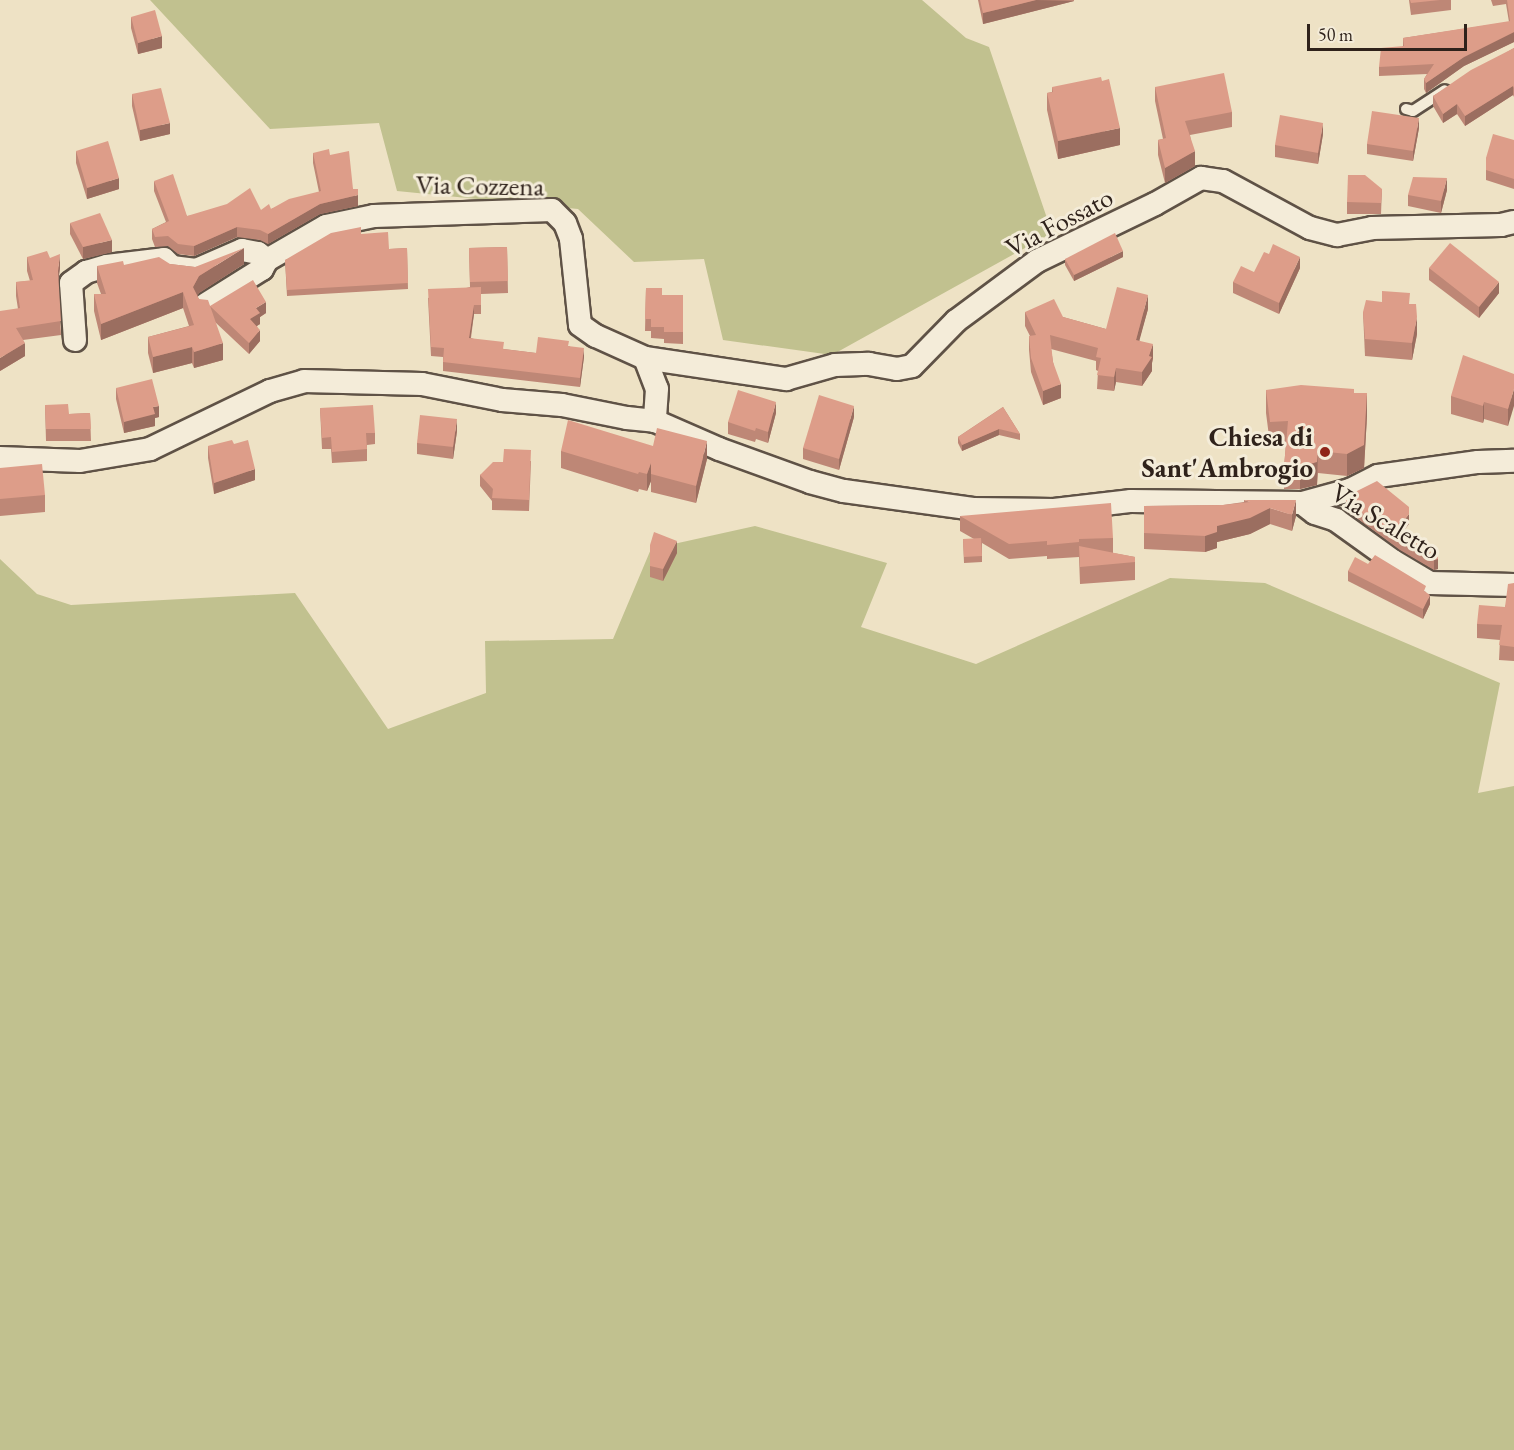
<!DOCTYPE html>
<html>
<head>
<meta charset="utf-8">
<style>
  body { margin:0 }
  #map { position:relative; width:1514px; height:1450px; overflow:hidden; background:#eee2c5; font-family:"EB Garamond",serif }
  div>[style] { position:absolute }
  .green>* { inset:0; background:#c1c18f }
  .roads { filter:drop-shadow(2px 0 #5f5246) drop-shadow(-2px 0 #5f5246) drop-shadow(0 2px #5f5246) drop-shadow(0 -2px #5f5246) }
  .service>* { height:10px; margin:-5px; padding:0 5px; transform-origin:5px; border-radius:5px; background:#f4ecd9 }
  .minor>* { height:22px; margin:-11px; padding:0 11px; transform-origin:11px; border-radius:11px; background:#f4ecd9 }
  .wall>* { inset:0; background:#be8776 }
  .shaded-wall>* { inset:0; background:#9b6e60 }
  .building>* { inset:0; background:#dd9d89 }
  .dots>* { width:16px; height:16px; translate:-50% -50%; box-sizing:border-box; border:3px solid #f4ecd9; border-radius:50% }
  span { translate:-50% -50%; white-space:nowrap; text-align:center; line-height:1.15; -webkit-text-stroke:6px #f4ecd9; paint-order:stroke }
  .street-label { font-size:27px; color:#2f221b }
  .poi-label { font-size:27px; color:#2f221b; font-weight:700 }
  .right { translate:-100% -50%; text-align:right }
  .scale { position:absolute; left:1307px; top:24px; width:160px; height:27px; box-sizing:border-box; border:3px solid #2f221b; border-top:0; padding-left:8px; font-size:18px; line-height:21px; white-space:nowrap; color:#2f221b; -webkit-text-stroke:4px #f4ecd9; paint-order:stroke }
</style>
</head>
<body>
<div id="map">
  <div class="green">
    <div style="clip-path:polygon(150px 0,922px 0,966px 38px,989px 47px,1052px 233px,832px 355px,723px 340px,704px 259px,634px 262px,578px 209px,397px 191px,379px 123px,270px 129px)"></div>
    <div style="clip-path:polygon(755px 526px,887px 563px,861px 627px,976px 664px,1170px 578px,1265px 583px,1500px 683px,1478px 793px,1514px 786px,1514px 1450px,0 1450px,0 559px,37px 594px,71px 605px,295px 593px,388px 729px,486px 693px,485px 641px,613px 639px,651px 549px)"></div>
  </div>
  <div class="roads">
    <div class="service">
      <div style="left:1406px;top:109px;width:7px;rotate:16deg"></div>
      <div style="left:1413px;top:111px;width:38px;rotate:-33deg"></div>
    </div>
    <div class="minor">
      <div style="left:267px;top:260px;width:68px;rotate:-30deg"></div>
      <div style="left:326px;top:226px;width:49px;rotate:-11.8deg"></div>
      <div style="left:374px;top:216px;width:178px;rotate:-1.9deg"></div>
      <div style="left:552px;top:210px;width:18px;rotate:45deg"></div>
      <div style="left:565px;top:223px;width:17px;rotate:69deg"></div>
      <div style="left:571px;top:239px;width:86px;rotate:84deg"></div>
      <div style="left:580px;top:325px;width:19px;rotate:35deg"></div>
      <div style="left:596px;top:336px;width:54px;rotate:24.2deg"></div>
      <div style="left:645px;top:358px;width:33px;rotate:69deg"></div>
      <div style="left:657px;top:389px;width:32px;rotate:94deg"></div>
      <div style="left:206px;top:304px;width:66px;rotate:-32deg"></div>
      <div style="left:262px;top:269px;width:10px;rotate:-61deg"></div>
      <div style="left:75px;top:340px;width:57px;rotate:-94deg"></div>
      <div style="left:71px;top:283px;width:19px;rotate:-36deg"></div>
      <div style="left:86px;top:272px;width:22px;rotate:-16deg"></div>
      <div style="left:107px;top:266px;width:57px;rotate:-7deg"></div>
      <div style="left:164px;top:259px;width:11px;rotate:45deg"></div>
      <div style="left:172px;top:267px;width:24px;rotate:7deg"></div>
      <div style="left:196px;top:270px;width:50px;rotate:-23.5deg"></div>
      <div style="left:242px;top:250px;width:16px;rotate:11deg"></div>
      <div style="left:258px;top:253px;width:11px;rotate:38deg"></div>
      <div style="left:645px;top:358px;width:143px;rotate:8.5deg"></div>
      <div style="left:786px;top:379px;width:51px;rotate:-15.9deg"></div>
      <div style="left:835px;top:365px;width:34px;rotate:-2deg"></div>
      <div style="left:869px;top:364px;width:28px;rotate:10deg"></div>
      <div style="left:897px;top:369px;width:15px;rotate:-11deg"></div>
      <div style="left:912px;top:366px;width:63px;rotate:-45.6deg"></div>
      <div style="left:956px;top:321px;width:101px;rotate:-36.5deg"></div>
      <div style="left:1037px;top:261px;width:131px;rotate:-25.8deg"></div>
      <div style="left:1155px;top:204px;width:53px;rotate:-29.5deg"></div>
      <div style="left:1201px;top:178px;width:22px;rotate:8deg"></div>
      <div style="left:1223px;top:181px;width:99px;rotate:28.4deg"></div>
      <div style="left:1310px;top:228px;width:28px;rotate:15deg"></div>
      <div style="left:1337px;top:235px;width:36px;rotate:-11deg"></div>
      <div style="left:1372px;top:228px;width:129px;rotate:-1.3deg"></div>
      <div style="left:1501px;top:225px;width:13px;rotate:-13deg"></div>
      <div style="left:0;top:458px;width:80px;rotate:2.1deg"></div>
      <div style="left:80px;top:461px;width:71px;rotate:-9.7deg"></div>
      <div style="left:150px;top:449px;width:133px;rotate:-25.8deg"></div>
      <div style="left:270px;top:391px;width:35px;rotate:-16deg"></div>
      <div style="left:304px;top:381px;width:118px;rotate:1.5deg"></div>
      <div style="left:422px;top:384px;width:82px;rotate:11.3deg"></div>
      <div style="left:502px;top:400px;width:60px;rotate:4.8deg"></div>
      <div style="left:562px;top:405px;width:66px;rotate:11.3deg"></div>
      <div style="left:627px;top:418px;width:28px;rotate:6deg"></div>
      <div style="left:655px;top:421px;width:70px;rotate:23.6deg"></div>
      <div style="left:719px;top:449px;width:97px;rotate:19.9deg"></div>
      <div style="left:810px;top:482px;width:35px;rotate:15deg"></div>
      <div style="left:844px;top:491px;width:130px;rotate:7.9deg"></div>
      <div style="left:973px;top:509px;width:81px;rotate:0.7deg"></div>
      <div style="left:1054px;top:510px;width:78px;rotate:-6.7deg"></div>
      <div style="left:1131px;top:501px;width:171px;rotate:0.7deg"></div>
      <div style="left:1302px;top:503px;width:50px;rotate:-15.2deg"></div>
      <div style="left:1350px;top:490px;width:31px;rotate:-27deg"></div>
      <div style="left:1378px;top:476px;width:101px;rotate:-8deg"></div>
      <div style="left:1478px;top:462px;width:36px;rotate:-2deg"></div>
      <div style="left:1302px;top:503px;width:16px;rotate:38deg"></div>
      <div style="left:1315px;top:513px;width:22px;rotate:18deg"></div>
      <div style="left:1336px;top:520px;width:70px;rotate:35.7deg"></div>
      <div style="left:1393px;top:561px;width:43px;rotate:30.7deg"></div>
      <div style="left:1430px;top:583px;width:84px;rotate:1.4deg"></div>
    </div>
  </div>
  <div class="wall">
    <div style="clip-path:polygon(978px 0,1074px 0,1074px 1px,983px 24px)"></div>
    <div style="clip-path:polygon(1409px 0,1451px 0,1451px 10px,1411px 15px)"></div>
    <div style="clip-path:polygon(1491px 0,1514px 0,1514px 42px,1464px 66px,1426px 93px,1424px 89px,1424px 79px,1427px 74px,1379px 76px,1379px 67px,1403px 46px,1403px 38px,1509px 22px,1506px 4px,1493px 6px)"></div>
    <div style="clip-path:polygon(131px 17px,162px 48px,138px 54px,131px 28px)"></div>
    <div style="clip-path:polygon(1514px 48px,1514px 97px,1513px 95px,1465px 126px,1457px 114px,1443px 123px,1433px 106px,1433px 96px)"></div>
    <div style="clip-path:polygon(1052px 87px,1120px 145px,1058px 159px,1047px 110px,1047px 93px,1052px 92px)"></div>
    <div style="clip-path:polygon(1155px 87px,1232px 112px,1232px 127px,1190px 135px,1195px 166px,1165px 183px,1158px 155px,1158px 140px,1163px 139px,1155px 101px)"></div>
    <div style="clip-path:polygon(132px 94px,170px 134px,140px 141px,132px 106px)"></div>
    <div style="clip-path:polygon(1419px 128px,1413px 161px,1367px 154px,1367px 144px)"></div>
    <div style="clip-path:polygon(1323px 134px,1318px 164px,1275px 157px,1275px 145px)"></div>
    <div style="clip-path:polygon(1514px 140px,1514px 189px,1486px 180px,1486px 158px)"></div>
    <div style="clip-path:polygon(76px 151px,119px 189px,87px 199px,76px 163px)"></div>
    <div style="clip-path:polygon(313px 153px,330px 155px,353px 189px,358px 206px,320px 214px,268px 244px,260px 240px,237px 237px,194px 256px,178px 254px,168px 246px,155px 247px,152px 239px,152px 229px,166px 222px,154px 191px,154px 181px,187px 216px,261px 210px,271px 209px,319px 192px,313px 163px)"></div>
    <div style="clip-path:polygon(1382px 189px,1381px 214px,1347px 214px,1347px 202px)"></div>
    <div style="clip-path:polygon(1447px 190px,1441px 213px,1408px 206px,1408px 195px)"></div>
    <div style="clip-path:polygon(70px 223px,112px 252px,83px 259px,70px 234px)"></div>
    <div style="clip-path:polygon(361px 234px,389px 249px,407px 248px,408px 289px,287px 296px,285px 260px)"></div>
    <div style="clip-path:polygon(507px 247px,508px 293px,481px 294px,481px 314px,474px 314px,471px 338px,504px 349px,536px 353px,569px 346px,584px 357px,580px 387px,443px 371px,443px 357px,431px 356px,428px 298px,470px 287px,469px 248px)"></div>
    <div style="clip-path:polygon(27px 257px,50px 258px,60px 268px,58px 279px,61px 335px,23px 340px,25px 356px,0 371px,18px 309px,16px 296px,16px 282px,30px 281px,27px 271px)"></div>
    <div style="clip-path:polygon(1123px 257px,1074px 281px,1065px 265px,1065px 259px)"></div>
    <div style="clip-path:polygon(170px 264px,195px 267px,244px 264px,199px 293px,197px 296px,199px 299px,210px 306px,266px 313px,260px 317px,260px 324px,257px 326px,260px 341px,249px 354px,215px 322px,223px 360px,194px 368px,192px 363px,153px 373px,148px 353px,148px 337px,189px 326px,183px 308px,101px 340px,94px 311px,94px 294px,101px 294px,97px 283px,97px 266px,124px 265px)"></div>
    <div style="clip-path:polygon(1300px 268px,1279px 314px,1233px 293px,1233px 282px)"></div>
    <div style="clip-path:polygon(1429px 268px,1499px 293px,1479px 318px,1429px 280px)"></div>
    <div style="clip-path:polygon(646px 288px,662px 295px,683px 295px,683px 344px,664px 343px,664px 339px,651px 338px,651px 331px,645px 331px)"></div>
    <div style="clip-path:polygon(1410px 304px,1417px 334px,1412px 360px,1365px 356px,1363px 312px)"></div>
    <div style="clip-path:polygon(1148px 309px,1139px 340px,1153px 358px,1152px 363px,1152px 371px,1142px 386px,1116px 382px,1114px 391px,1097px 389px,1098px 371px,1096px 370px,1096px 361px,1051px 349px,1053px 362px,1061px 398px,1043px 405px,1031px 372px,1029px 350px,1029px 336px,1030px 336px,1025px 326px,1025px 312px,1063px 317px,1106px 329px)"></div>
    <div style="clip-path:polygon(1514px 374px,1508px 426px,1484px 419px,1483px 423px,1451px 414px,1451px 396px)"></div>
    <div style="clip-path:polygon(116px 388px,159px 417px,155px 418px,155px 426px,124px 433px,116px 399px)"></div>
    <div style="clip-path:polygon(1266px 390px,1354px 393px,1367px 416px,1364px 468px,1347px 476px,1318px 473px,1317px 485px,1300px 489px,1284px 489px,1284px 467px,1286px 444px,1270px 444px,1266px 413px)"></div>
    <div style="clip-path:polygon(45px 405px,69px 414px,90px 413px,91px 441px,46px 441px)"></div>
    <div style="clip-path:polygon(1003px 407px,1020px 434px,1020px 440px,999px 435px,962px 451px,958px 443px,958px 437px)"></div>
    <div style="clip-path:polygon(320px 408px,375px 433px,375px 444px,367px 445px,367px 461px,332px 463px,331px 449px,322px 449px)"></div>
    <div style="clip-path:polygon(776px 413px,768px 443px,756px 439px,755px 442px,728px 434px,728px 422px)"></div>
    <div style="clip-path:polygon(854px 417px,839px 470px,803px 459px,803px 448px)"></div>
    <div style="clip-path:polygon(457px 431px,453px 459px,417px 454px,417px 443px)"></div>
    <div style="clip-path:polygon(234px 444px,255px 480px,214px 494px,208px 458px,208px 446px)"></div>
    <div style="clip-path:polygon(653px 446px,707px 459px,696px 503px,651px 492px,651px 481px,647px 491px,639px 489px,638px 492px,561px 468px,561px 451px)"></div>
    <div style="clip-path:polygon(531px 461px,529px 511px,492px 510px,492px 501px,480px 486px,480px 475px,503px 462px)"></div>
    <div style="clip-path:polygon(0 468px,45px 495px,45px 512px,0 516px)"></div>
    <div style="clip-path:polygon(1244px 500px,1296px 516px,1292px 531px,1270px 524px,1250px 534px,1217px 542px,1217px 548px,1205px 552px,1144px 549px,1144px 506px,1223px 505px,1244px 502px)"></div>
    <div style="clip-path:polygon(1346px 501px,1409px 524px,1403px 531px,1421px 548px,1438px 555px,1438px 569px,1434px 570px,1400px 550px,1346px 510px)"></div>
    <div style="clip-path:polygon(960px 516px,1113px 538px,1113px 553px,1135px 557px,1135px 580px,1080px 584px,1079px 557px,1047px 559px,1047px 556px,1009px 559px,982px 543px,982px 562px,964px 563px,963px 539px,974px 539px,960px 531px)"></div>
    <div style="clip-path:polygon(650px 545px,677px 553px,663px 581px,650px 577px)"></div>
    <div style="clip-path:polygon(1368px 564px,1426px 592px,1430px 604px,1423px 619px,1348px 581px,1348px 571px)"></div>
    <div style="clip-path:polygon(1514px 583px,1514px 661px,1499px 660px,1500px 640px,1477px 638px,1477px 624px,1505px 607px)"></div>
  </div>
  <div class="shaded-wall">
    <div style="clip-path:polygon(1036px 0,1074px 1px,983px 24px,983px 13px)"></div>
    <div style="clip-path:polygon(1514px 32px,1514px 42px,1464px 66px,1426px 93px,1426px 83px,1464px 57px)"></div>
    <div style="clip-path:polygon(162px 36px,162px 48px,138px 54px,138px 43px)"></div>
    <div style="clip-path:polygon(1513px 86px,1513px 95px,1465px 126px,1465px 116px)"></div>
    <div style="clip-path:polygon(1457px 104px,1457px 114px,1443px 123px,1443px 114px)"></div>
    <div style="clip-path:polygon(1419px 118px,1419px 128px,1413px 161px,1413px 151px)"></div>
    <div style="clip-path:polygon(170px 123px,170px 134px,140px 141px,140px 130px)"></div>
    <div style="clip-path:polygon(1323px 123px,1323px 134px,1318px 164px,1318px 153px)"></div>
    <div style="clip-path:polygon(1120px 128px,1120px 145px,1058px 159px,1058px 141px)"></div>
    <div style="clip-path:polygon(1195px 151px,1195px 166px,1165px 183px,1165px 168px)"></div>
    <div style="clip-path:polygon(119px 178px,119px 189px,87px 199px,87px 188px)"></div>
    <div style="clip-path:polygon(1447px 178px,1447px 190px,1441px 213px,1441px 201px)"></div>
    <div style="clip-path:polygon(358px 195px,358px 206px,320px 214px,268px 244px,268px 234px,320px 204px)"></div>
    <div style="clip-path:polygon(237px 227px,237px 237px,194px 256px,194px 246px)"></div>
    <div style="clip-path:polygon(112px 240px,112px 252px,83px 259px,83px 247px)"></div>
    <div style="clip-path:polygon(244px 248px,244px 264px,199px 293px,193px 304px,193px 287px,199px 276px)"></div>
    <div style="clip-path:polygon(1123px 251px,1123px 257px,1074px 281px,1074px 275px)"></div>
    <div style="clip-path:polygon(60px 254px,60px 268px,58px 284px,58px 271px)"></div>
    <div style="clip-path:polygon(1300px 257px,1300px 268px,1279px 314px,1279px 303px)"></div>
    <div style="clip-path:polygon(1499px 282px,1499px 293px,1479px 318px,1479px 307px)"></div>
    <div style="clip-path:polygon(183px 292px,183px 308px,101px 340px,101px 324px)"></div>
    <div style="clip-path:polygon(1148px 295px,1148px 309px,1136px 353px,1136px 340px)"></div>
    <div style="clip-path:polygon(266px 302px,266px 313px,260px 317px,260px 324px,250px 330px,250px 319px,256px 308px)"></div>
    <div style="clip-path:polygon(474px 305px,474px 314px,469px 347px,469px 338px)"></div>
    <div style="clip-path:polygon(1417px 317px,1417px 334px,1412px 360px,1412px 343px)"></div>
    <div style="clip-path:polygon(260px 330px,260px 341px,249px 354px,249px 343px)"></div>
    <div style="clip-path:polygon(25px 343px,25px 356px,0 371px,0 358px)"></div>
    <div style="clip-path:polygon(223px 343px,223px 360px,194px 368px,194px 352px)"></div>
    <div style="clip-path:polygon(1153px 344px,1153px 358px,1152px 363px,1152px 371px,1142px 386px,1142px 372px)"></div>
    <div style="clip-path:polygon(192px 347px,192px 363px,153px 373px,153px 357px)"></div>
    <div style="clip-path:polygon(584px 348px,584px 357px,580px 387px,580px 378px)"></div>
    <div style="clip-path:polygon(1116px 368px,1116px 382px,1114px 391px,1114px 377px)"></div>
    <div style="clip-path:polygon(1061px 384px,1061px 398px,1043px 405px,1043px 391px)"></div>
    <div style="clip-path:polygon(1514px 389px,1514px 406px,1508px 426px,1508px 409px)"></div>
    <div style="clip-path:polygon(1367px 393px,1367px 416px,1364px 468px,1347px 476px,1347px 454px)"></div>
    <div style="clip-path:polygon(776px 402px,776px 413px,768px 443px,768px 432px)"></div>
    <div style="clip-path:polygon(1484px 402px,1484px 419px,1483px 423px,1483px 406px)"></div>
    <div style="clip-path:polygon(159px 406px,159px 417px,155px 418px,155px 426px,124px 433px,124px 422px,153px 407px)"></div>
    <div style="clip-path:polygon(854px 406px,854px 417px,839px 470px,839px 459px)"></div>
    <div style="clip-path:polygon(457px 419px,457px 431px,453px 459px,453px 447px)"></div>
    <div style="clip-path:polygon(999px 429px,999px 435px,962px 451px,962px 445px)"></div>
    <div style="clip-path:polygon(707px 441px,707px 459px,696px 503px,696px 486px)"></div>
    <div style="clip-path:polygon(1318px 451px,1317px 485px,1300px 489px,1300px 467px)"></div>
    <div style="clip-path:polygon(651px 463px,651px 481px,647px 491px,647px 474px)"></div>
    <div style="clip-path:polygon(255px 469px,255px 480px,214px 494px,214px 483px)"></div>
    <div style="clip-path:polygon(1296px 500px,1296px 516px,1292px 531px,1292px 515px)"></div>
    <div style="clip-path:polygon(1270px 508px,1270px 524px,1250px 534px,1217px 542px,1217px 548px,1205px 552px,1205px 536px,1217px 526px)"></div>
    <div style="clip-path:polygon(1409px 514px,1409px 524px,1398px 538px,1398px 528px)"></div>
    <div style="clip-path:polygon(677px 541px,677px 553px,663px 581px,663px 569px)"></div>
    <div style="clip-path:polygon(1438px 559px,1438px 569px,1434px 570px,1434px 560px)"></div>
    <div style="clip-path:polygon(1430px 595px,1430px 604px,1423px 619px,1423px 609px)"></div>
  </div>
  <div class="building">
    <div style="clip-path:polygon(980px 0,1036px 0,983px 13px)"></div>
    <div style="clip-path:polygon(1410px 0,1440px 0,1411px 3px)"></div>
    <div style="clip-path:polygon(1507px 0,1514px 0,1514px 32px,1464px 57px,1426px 83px,1424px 79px,1434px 64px,1379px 67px,1381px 48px,1404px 46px,1403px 38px,1510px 21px)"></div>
    <div style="clip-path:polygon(155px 10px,162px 36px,138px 43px,131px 17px)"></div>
    <div style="clip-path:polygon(1514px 48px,1514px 88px,1513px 86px,1465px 116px,1457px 104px,1443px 114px,1433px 96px,1471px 70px)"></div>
    <div style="clip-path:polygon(1224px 73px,1232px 112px,1185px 121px,1195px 151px,1165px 168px,1158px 140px,1166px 138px,1155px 87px)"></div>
    <div style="clip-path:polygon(1101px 77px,1102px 81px,1109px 79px,1120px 128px,1058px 141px,1047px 93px,1053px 92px,1052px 87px)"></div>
    <div style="clip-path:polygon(161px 88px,170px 123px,140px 130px,132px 94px)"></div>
    <div style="clip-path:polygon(1372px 111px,1419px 118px,1413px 151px,1367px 144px)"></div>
    <div style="clip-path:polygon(1280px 115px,1323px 123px,1318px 153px,1275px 145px)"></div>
    <div style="clip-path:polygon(1493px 134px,1514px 140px,1514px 179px,1486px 170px,1486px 158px)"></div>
    <div style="clip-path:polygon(108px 141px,119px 178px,87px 188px,76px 151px)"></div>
    <div style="clip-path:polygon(329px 149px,330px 155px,349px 151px,353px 189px,358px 189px,358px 195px,320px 204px,268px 234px,260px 230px,237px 227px,194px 246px,178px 244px,168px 236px,155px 237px,152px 229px,169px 221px,154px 181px,173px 174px,187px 216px,227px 204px,250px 188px,261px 210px,269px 204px,271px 209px,289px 199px,321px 191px,313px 153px)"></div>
    <div style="clip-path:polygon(1348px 175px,1365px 175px,1382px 189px,1381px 203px,1347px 202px)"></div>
    <div style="clip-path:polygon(1413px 177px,1447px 178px,1441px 201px,1408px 195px)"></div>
    <div style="clip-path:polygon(100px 213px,112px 240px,83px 247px,70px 223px)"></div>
    <div style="clip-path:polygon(361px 227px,361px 234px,388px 232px,389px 249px,407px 248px,408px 283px,287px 290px,285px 260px,331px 233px)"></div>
    <div style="clip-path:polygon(1115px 233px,1123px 251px,1074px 275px,1065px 259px)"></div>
    <div style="clip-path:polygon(1450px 243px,1499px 282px,1479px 307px,1429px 268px)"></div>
    <div style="clip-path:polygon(1273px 244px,1300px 257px,1279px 303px,1233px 282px,1241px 266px,1254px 272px,1264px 252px,1269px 254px)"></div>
    <div style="clip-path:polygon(507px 247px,508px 281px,470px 282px,469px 248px)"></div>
    <div style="clip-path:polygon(244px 248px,199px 276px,193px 287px,199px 299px,208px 300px,223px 343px,194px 352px,192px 347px,153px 357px,148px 337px,194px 325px,183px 292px,101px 324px,94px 294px,106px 294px,97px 266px,123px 261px,124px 265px,159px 257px,170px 264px,195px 267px)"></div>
    <div style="clip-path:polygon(47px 251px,50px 258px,60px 254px,58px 271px,61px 321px,16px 328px,25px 343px,0 358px,0 311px,20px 308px,16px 282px,33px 280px,27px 257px)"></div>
    <div style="clip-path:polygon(253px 280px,266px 302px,256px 308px,260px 313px,250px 319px,260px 330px,249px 343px,210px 306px)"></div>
    <div style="clip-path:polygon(481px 287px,481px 305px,474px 305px,469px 338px,504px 342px,503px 349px,536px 353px,538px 337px,569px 341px,568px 346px,584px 348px,580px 378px,443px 362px,444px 348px,431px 347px,428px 289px)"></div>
    <div style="clip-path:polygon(1117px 287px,1148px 295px,1136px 340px,1153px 344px,1149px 356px,1152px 357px,1142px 372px,1116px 368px,1114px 377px,1097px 375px,1101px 358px,1096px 357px,1098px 348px,1050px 335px,1053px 362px,1061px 384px,1043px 391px,1031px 358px,1029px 336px,1036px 335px,1025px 312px,1054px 299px,1063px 317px,1106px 329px)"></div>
    <div style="clip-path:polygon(646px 288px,662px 288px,662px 295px,683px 295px,683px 332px,664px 332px,664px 327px,651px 327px,651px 319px,645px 319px)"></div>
    <div style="clip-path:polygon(1382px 291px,1410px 293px,1409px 304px,1416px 304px,1417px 317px,1412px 343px,1365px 339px,1363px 312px,1366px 300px,1382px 302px)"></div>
    <div style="clip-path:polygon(1463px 355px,1514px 374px,1514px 389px,1508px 409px,1484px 402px,1483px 406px,1451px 396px)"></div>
    <div style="clip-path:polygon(152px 379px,159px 406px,153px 407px,155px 414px,124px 422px,116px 388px)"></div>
    <div style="clip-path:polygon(1301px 385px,1354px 389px,1354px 393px,1367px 393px,1364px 445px,1347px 454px,1318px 451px,1317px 462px,1300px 467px,1284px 467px,1288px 421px,1270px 422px,1266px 390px)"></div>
    <div style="clip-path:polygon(738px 390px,776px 402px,768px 432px,756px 428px,755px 431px,728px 422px)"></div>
    <div style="clip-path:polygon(819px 395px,854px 406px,839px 459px,803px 448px)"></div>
    <div style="clip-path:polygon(68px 404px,69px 414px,90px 413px,91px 429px,46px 429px,45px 405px)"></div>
    <div style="clip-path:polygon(373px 405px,375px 433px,366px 433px,367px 449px,332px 452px,331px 437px,322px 438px,320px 408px)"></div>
    <div style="clip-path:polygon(1003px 407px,1020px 434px,999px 429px,962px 445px,958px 437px)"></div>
    <div style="clip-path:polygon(420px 415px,457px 419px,453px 447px,417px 443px)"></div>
    <div style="clip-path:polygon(568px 420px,653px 446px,657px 428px,707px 441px,696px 486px,651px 474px,651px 463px,647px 474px,639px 472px,638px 474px,561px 451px)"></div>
    <div style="clip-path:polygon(232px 440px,234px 444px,248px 440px,255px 469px,214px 483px,208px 446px)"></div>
    <div style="clip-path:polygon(504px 449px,531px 450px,529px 500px,492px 498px,493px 489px,480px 475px,493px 462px,503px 462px)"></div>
    <div style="clip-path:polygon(42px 464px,45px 495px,0 499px,0 468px)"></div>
    <div style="clip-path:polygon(1377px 481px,1409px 507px,1409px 514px,1398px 528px,1421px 543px,1418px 547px,1438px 555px,1438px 559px,1434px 560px,1400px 540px,1346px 501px,1351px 494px)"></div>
    <div style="clip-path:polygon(1244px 500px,1296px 500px,1292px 515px,1270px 508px,1250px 518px,1217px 526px,1217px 532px,1205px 536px,1144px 533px,1144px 506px,1223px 505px,1250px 502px)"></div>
    <div style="clip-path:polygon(1111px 503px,1113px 538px,1079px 539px,1079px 542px,1047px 545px,1047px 541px,1009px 544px,960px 516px)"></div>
    <div style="clip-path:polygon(654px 532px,677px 541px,663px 569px,650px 566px,650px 545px)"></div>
    <div style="clip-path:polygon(981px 538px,982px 556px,964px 557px,963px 539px)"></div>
    <div style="clip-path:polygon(1079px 546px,1135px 557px,1135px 562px,1080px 567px)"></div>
    <div style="clip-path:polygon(1375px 555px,1426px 586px,1424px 591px,1430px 595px,1423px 609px,1348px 571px,1355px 557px,1368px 564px)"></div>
    <div style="clip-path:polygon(1514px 583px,1514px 647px,1499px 645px,1502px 625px,1477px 624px,1479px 605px,1505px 607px,1508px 584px)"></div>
  </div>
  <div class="dots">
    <div style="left:1325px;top:452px;background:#8f2418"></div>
  </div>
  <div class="street-label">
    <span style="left:480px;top:185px;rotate:1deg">Via Cozzena</span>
    <span style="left:1059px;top:222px;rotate:-28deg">Via Fossato</span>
    <span style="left:1386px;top:521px;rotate:31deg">Via Scaletto</span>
  </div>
  <div class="poi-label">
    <span class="right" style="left:1313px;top:452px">Chiesa di<br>Sant'Ambrogio</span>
  </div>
  <div class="scale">50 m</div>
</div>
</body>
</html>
